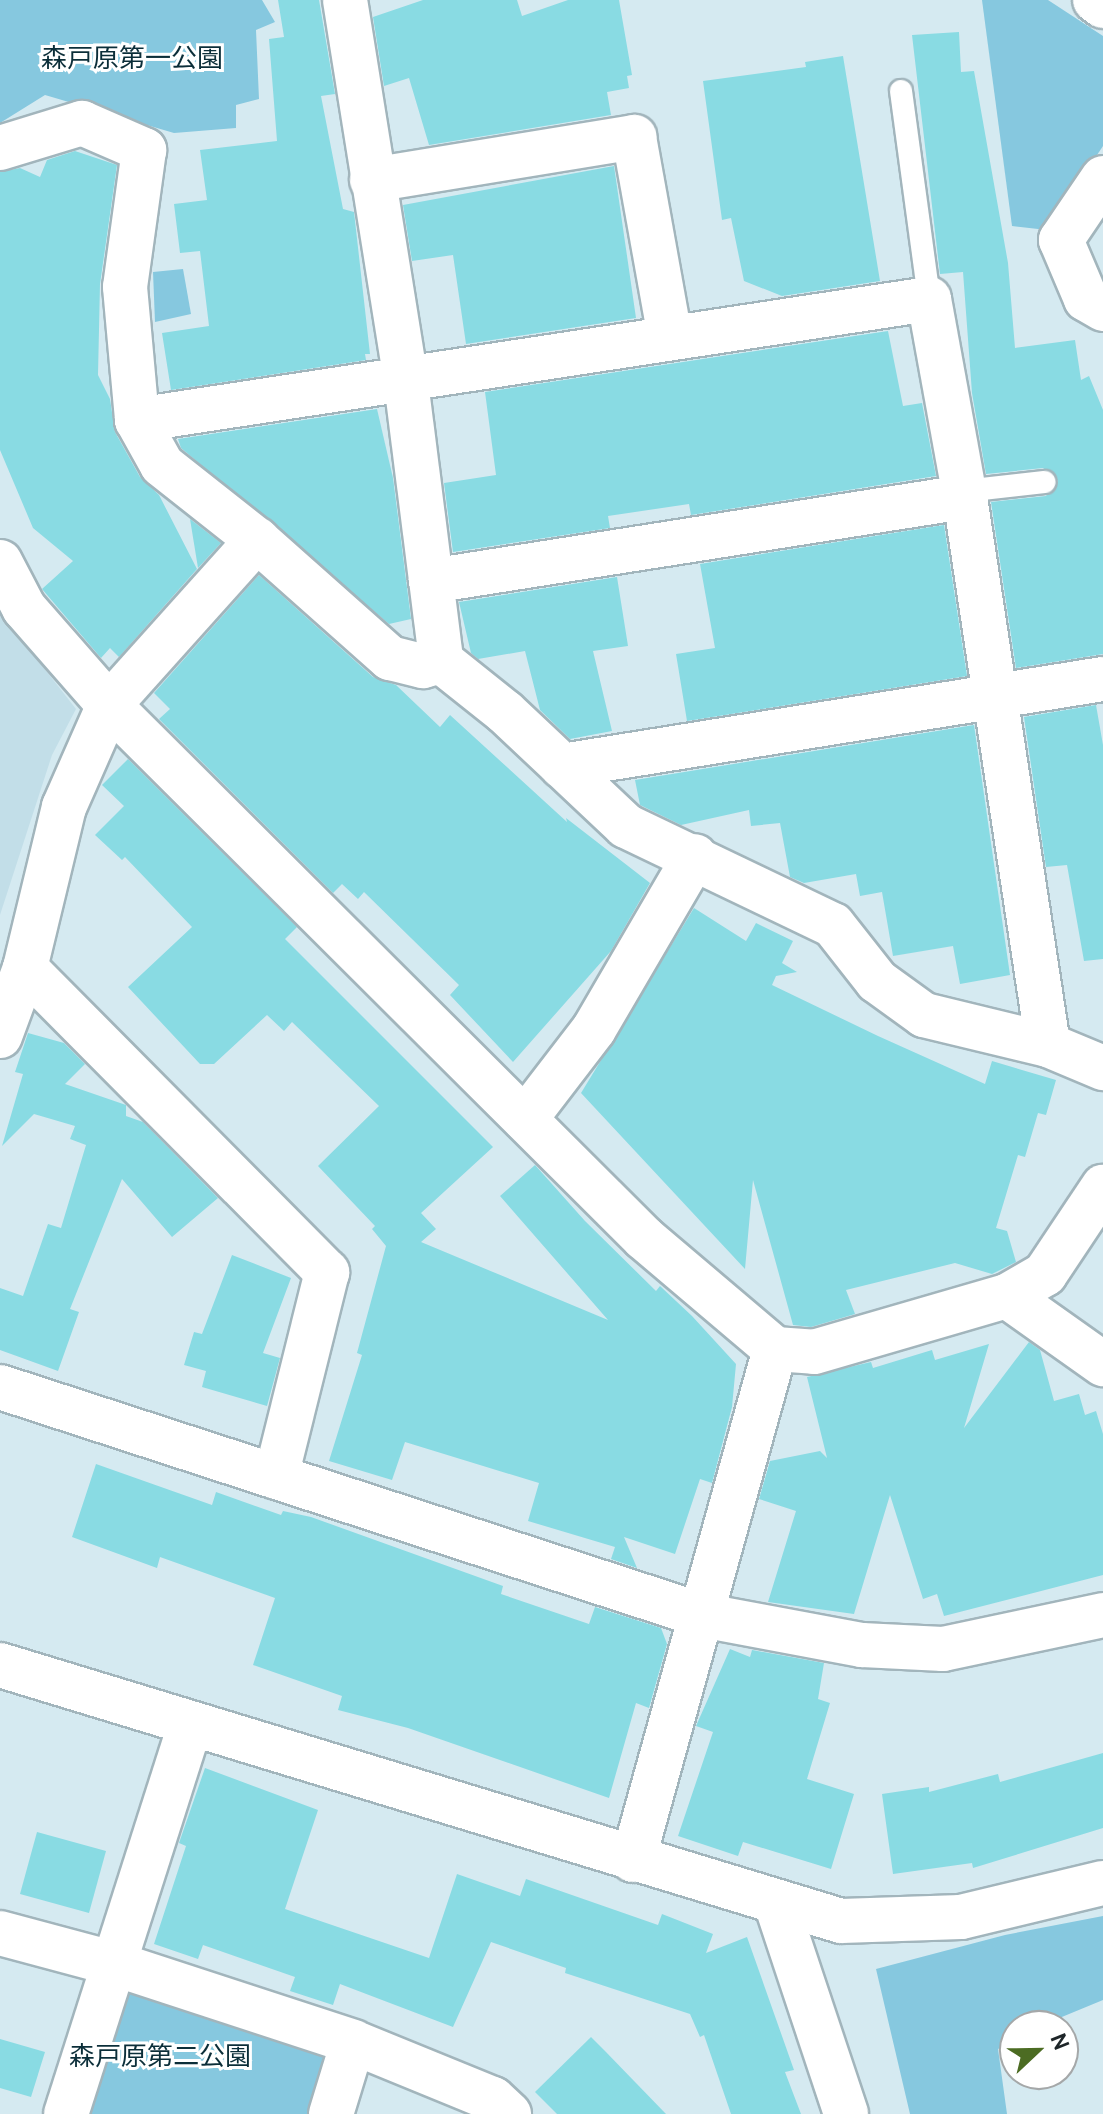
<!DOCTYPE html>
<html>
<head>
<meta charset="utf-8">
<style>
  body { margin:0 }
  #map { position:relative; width:1103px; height:2114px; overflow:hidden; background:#d5eaf1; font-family:Cabin,"Noto Sans JP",sans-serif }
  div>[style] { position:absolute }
  .built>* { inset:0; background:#c2dee8 }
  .green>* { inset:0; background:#86c8df }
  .building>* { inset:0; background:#89dbe3 }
  .roads { filter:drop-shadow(2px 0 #a2b5bc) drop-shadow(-2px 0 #a2b5bc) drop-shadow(0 2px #a2b5bc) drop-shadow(0 -2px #a2b5bc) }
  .service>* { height:22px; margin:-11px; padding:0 11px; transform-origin:11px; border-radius:11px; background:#fff }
  .minor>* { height:44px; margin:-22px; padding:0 22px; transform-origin:22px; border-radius:22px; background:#fff }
  .tertiary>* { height:44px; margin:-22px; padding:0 22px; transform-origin:22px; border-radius:22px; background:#fff }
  span { translate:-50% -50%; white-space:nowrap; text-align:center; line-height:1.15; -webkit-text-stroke:6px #fff; paint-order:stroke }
  .park-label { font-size:26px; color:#0b2e39 }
  .north { position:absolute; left:999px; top:2010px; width:80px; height:80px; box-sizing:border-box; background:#fff; border:2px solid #a5a8a9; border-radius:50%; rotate:68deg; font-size:22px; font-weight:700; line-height:32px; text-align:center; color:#1e2629 }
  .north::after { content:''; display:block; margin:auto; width:28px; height:36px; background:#4c6c23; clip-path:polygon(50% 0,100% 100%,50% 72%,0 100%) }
</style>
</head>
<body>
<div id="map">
  <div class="built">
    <div style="clip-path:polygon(0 612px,76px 709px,52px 755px,0 915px)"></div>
  </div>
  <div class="green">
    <div style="clip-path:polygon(0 0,262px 0,275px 22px,256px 30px,259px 99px,236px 105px,236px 128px,174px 133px,45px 95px,0 123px)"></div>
    <div style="clip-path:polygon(982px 0,1048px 0,1103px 36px,1103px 146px,1047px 230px,1012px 226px)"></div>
    <div style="clip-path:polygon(183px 269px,191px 314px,155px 322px,153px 272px)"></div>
    <div style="clip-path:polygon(1103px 1916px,1103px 2000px,1040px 2026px,1015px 2026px,1015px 2040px,998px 2049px,1007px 2114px,910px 2114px,876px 1969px,1005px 1935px)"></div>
    <div style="clip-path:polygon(124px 1987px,333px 2055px,314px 2114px,80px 2114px)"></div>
  </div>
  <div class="building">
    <div style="clip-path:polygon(278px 0,319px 0,335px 94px,321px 96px,343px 209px,354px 212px,370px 354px,365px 354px,366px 360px,171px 390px,162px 333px,209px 326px,200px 251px,180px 253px,174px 204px,207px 200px,200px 150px,277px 141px,269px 39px,284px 37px)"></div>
    <div style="clip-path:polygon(423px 0,517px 0,522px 16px,568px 0,619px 0,632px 75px,627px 76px,629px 88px,607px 92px,611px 115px,429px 145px,409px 78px,384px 86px,373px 17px)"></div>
    <div style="clip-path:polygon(959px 32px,961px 72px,974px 71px,1008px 263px,1015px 348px,1075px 340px,1081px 380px,1089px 376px,1103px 410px,1103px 654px,1016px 668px,991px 502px,1046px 496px,1058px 481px,1043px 468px,986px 474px,972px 393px,963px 272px,940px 274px,912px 35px)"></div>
    <div style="clip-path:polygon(843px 56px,880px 281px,782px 296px,744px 281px,731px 218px,722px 220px,703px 81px,806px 67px,805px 62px)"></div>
    <div style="clip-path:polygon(75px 151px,117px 165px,100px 284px,98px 375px,110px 399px,115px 432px,140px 477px,159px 495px,197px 569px,119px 657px,110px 648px,101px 658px,42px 589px,73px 561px,33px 528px,0 450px,0 172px,20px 168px,40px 177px,47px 160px)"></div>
    <div style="clip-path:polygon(614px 166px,636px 318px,466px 344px,453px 255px,412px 261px,403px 205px)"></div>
    <div style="clip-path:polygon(888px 331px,903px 406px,922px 403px,936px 476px,691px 515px,689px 504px,608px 516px,610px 528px,453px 552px,444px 483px,496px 475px,485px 392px)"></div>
    <div style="clip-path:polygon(377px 409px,393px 478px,411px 619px,389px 624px,181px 448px,178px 439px)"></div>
    <div style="clip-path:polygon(190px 519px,221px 543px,198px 568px)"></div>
    <div style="clip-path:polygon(944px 525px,967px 676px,687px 721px,676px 654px,715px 648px,700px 564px)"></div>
    <div style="clip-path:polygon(259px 575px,373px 677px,396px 685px,440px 727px,450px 715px,567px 822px,566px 818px,650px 883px,611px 951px,513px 1062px,450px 995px,459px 985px,364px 892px,358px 899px,342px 884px,333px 893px,159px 719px,170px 709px,154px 693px)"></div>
    <div style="clip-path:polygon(617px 577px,628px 646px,593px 651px,612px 731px,570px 739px,540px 710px,525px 651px,478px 659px,471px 653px,459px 602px)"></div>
    <div style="clip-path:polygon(1096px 705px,1103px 745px,1103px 959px,1084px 961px,1067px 865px,1046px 867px,1024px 717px)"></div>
    <div style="clip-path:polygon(974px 725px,1010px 975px,960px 984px,953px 946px,893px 956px,882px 892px,860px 896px,856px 874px,804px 883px,790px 877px,780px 823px,751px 826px,749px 810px,681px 825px,640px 805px,635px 780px)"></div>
    <div style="clip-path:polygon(128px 759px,297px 927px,285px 939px,493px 1147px,421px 1213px,436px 1229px,421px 1242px,608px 1320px,500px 1196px,535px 1165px,585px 1221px,656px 1291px,660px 1286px,692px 1316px,736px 1364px,732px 1407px,712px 1483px,700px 1479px,675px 1554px,624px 1537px,637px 1568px,611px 1559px,615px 1547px,528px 1521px,539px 1483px,405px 1442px,392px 1480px,329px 1461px,362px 1355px,357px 1353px,386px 1246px,372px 1229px,375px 1226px,318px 1166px,379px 1106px,292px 1022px,284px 1031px,267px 1015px,214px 1064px,200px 1064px,128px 987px,192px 927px,125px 857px,122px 860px,95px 835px,124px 806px,102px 785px)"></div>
    <div style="clip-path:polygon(694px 908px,746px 941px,756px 923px,793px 941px,782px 963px,797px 972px,776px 976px,772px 985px,878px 1036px,985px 1084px,992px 1061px,1056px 1080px,1046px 1115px,1038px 1113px,1025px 1157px,1018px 1155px,996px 1228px,1007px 1231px,1016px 1262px,992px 1274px,955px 1263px,846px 1290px,855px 1314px,811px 1327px,793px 1325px,753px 1180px,745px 1269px,581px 1093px)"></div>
    <div style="clip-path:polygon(28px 1033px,64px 1043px,85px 1064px,65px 1084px,126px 1105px,126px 1116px,143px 1122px,218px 1198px,172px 1237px,122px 1179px,70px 1309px,79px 1312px,58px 1371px,0 1350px,0 1288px,23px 1296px,48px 1224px,61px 1228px,86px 1145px,70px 1139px,75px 1126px,34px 1114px,2px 1146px,23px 1074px,15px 1072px)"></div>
    <div style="clip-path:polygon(232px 1255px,291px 1278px,263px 1353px,280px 1358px,267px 1406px,202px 1387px,206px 1371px,184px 1365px,194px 1332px,202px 1334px)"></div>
    <div style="clip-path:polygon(1029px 1342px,1040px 1350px,1054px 1401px,1079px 1394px,1085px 1415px,1096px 1411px,1103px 1434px,1103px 1575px,944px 1616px,937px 1594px,923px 1599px,890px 1495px,854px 1614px,768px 1602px,796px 1511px,759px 1499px,770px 1461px,820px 1451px,827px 1458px,807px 1377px,871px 1362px,873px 1368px,932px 1350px,935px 1360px,989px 1344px,964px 1428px)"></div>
    <div style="clip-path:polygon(96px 1464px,212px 1505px,216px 1492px,281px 1515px,283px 1511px,311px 1517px,503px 1586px,501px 1594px,589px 1624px,595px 1607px,661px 1628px,667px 1644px,649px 1708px,636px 1703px,609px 1798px,408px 1728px,338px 1710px,342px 1696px,253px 1665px,275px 1598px,160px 1557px,157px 1568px,72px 1537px)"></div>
    <div style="clip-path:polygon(730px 1649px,750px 1657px,752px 1650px,824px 1663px,818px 1699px,830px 1703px,807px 1779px,854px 1794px,831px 1869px,743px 1842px,738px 1856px,678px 1836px,713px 1732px,696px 1726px)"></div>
    <div style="clip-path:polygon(1103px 1753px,1103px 1828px,973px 1868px,972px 1863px,893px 1874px,882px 1794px,929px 1787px,929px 1792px,998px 1774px,1000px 1782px)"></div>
    <div style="clip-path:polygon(205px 1768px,318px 1810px,285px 1909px,429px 1958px,457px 1874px,520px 1896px,526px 1879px,658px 1925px,662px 1914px,713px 1934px,706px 1953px,747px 1937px,794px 2070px,785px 2072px,801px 2114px,731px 2114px,704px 2035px,700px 2037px,690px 2014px,565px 1973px,566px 1968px,491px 1942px,453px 2027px,340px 1984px,333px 2005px,290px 1991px,295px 1977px,203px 1945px,198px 1959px,154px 1944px,186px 1846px,179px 1843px)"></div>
    <div style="clip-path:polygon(37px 1832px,106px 1851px,89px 1913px,20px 1894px)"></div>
    <div style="clip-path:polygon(591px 2037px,604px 2050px,666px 2114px,557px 2114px,535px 2092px)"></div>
    <div style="clip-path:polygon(0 2039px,45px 2052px,31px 2097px,0 2088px)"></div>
  </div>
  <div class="roads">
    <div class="service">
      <div style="left:901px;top:91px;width:210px;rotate:82.3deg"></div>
      <div style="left:964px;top:491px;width:81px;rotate:-6.4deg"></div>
    </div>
    <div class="minor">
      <div style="left:345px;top:0;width:387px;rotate:80.9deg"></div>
      <div style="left:406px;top:382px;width:281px;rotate:82.8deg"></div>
      <div style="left:441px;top:661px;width:82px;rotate:38.6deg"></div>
      <div style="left:505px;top:712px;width:166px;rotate:43.3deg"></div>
      <div style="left:626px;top:826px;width:229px;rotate:25.6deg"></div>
      <div style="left:833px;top:925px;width:71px;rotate:51.8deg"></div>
      <div style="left:877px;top:981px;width:58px;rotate:35.9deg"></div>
      <div style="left:924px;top:1015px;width:128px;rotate:13.6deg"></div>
      <div style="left:1048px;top:1045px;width:60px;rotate:22.7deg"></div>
      <div style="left:1095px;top:0;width:10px;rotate:37deg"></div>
      <div style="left:0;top:148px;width:86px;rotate:-17deg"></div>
      <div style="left:82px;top:123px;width:68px;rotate:23.5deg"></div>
      <div style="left:144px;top:150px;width:138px;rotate:97.9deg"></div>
      <div style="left:125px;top:287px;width:134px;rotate:84.8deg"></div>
      <div style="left:137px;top:420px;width:801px;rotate:-8.69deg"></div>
      <div style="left:929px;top:299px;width:195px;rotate:79.7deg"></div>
      <div style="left:964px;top:491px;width:560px;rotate:81.38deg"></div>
      <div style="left:1103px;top:178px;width:75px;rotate:124.1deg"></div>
      <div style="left:1061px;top:240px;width:64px;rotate:67deg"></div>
      <div style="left:1086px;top:299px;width:20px;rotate:30deg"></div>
      <div style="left:372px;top:180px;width:266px;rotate:-9.3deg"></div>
      <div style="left:634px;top:137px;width:204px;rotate:79.8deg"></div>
      <div style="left:137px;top:420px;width:51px;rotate:60.9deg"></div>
      <div style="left:162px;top:465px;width:121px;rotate:38.3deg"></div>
      <div style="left:257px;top:540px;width:178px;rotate:41.6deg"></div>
      <div style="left:390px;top:658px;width:34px;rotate:14deg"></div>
      <div style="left:423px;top:666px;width:19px;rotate:-16deg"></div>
      <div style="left:0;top:562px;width:52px;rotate:62.4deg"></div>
      <div style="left:24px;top:608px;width:129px;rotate:48.8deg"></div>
      <div style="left:109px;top:705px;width:755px;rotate:44.89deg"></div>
      <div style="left:644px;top:1238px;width:172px;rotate:40.3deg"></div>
      <div style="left:775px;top:1349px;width:39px;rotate:4deg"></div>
      <div style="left:814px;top:1352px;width:201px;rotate:-16.2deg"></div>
      <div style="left:1007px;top:1296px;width:44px;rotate:-30.1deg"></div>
      <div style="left:1045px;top:1274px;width:105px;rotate:-56.3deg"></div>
      <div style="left:431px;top:581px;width:540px;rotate:-8.96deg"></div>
      <div style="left:562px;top:766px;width:548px;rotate:-9.14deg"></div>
      <div style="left:25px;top:968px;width:429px;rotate:45.2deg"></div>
      <div style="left:327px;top:1272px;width:211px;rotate:104deg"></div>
      <div style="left:0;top:1036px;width:72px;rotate:-69.8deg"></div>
      <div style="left:25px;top:968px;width:166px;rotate:-76.4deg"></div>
      <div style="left:64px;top:807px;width:111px;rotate:-66.2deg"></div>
      <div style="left:109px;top:705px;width:222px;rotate:-48.1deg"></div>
      <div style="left:525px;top:1119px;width:113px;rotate:-52.5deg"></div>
      <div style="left:594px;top:1029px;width:200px;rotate:-59.7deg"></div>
      <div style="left:1007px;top:1296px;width:118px;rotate:35.3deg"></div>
      <div style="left:633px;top:1860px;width:530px;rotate:-74.47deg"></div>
      <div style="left:776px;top:1903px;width:222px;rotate:71.6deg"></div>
      <div style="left:0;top:1933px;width:116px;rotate:15deg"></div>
      <div style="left:112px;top:1963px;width:254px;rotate:18.1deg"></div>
      <div style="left:353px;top:2042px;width:151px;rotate:22.2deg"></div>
      <div style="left:493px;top:2099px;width:22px;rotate:43deg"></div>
      <div style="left:66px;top:2114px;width:410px;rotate:-72.3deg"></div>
      <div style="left:331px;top:2114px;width:75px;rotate:-73deg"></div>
    </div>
    <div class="tertiary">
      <div style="left:0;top:1387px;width:737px;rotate:18.02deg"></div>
      <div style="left:701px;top:1615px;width:164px;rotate:10.6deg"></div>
      <div style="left:862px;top:1645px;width:81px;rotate:2.8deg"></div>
      <div style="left:943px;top:1649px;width:164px;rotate:-12deg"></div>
      <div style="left:0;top:1665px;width:879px;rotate:16.93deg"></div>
      <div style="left:841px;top:1921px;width:120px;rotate:-1.9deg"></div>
      <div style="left:961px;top:1917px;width:146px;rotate:-13.5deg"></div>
    </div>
  </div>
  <div class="park-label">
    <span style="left:132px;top:59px">森戸原第一公園</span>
    <span style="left:160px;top:2057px">森戸原第二公園</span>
  </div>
  <div class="north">N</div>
</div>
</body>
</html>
